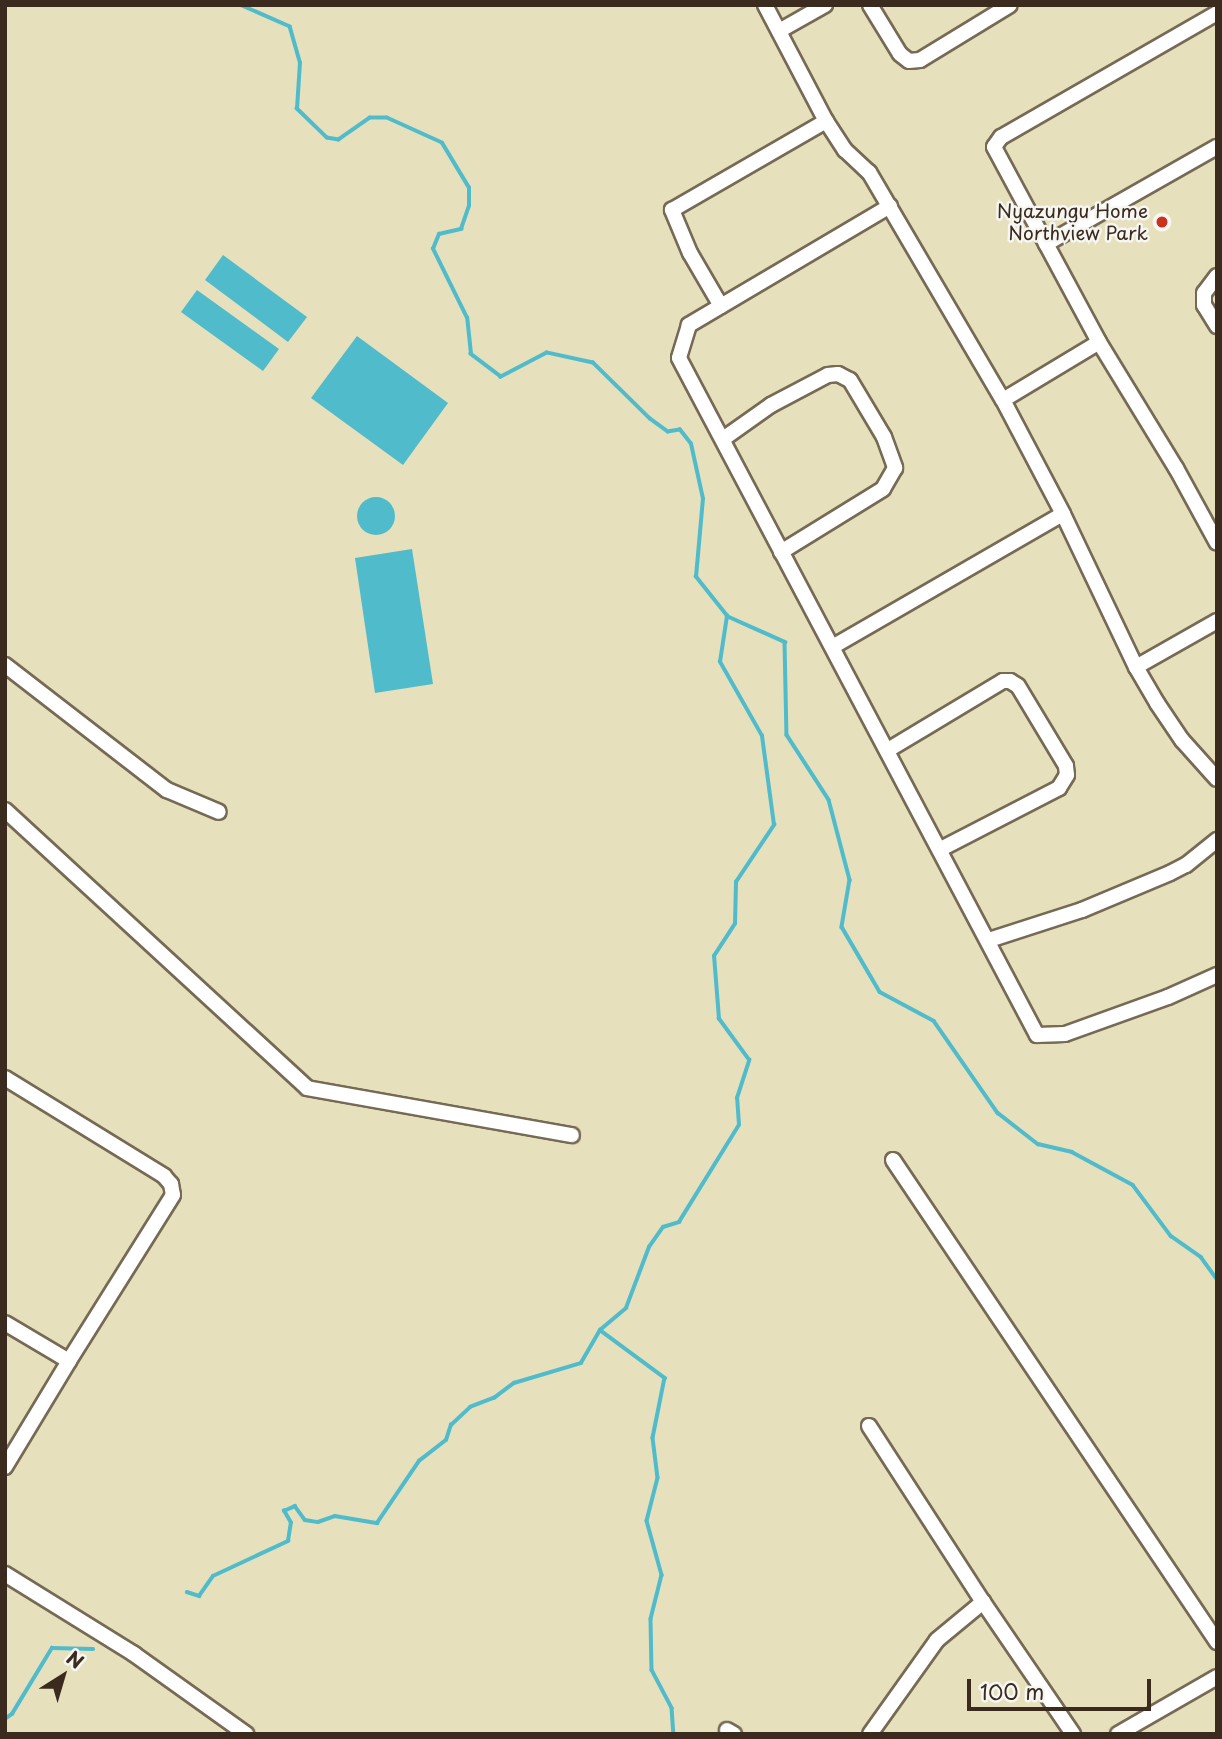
<!DOCTYPE html>
<html>
<head>
<meta charset="utf-8">
<style>
  body { margin:0 }
  #map { position:relative; width:1222px; height:1739px; overflow:hidden; background:#e6e0bc; font-family:"Playpen Sans",sans-serif }
  div>[style] { position:absolute }
  .water>* { inset:0; background:#50bbcb }
  .round { border-radius:50% }
  .stream>* { height:3.5px; margin:-1.75px; padding:0 1.75px; transform-origin:1.75px; border-radius:1.75px; background:#50bbcb }
  .roads { filter:drop-shadow(2px 0 #776a55) drop-shadow(-2px 0 #776a55) drop-shadow(0 2px #776a55) drop-shadow(0 -2px #776a55) }
  .street>* { height:14px; margin:-7px; padding:0 7px; transform-origin:7px; border-radius:7px; background:#fff }
  .dots>* { width:19px; height:19px; translate:-50% -50%; box-sizing:border-box; border:4px solid #f6f6f2; border-radius:50% }
  span { translate:-50% -50%; white-space:nowrap; text-align:center; line-height:1.15; -webkit-text-stroke:5px #f6f6f2; paint-order:stroke }
  .poi-label { font-size:19px; color:#3b2a1e }
  .right { translate:-100% -50%; text-align:right }
  .frame { position:absolute; inset:0; border:7px solid #3b2a1e; pointer-events:none }
  .north { position:absolute; left:28px; top:1641px; width:70px; height:70px; -webkit-text-stroke:5px #f6f6f2; paint-order:stroke; rotate:37deg; font-size:19px; font-weight:700; line-height:28px; text-align:center; color:#3b2a1e }
  .north::after { content:''; display:block; margin:auto; width:24px; height:32px; background:#3b2a1e; clip-path:polygon(50% 0,100% 100%,50% 72%,0 100%) }
  .scale { position:absolute; left:967px; top:1679px; width:184px; height:32px; box-sizing:border-box; border:4px solid #3b2a1e; border-top:0; padding-left:9px; font-size:21px; line-height:24px; white-space:nowrap; color:#3b2a1e; -webkit-text-stroke:5px #f6f6f2; paint-order:stroke }
</style>
</head>
<body>
<div id="map">
  <div class="water">
    <div style="clip-path:polygon(223px 255px,307px 317px,288px 342px,205px 280px)"></div>
    <div style="clip-path:polygon(197px 290px,279px 349px,263px 371px,181px 312px)"></div>
    <div style="clip-path:polygon(357px 336px,448px 403px,403px 465px,311px 398px)"></div>
    <div class="round" style="left:357px;top:497px;width:38px;height:38px"></div>
    <div style="clip-path:polygon(412px 549px,433px 684px,375px 693px,355px 558px)"></div>
  </div>
  <div class="stream">
    <div style="left:727px;top:616px;width:64px;rotate:24.1deg"></div>
    <div style="left:785px;top:642px;width:93px;rotate:88.8deg"></div>
    <div style="left:787px;top:735px;width:77px;rotate:57.1deg"></div>
    <div style="left:829px;top:800px;width:83px;rotate:75.3deg"></div>
    <div style="left:850px;top:880px;width:48px;rotate:99.7deg"></div>
    <div style="left:842px;top:927px;width:75px;rotate:59.7deg"></div>
    <div style="left:880px;top:992px;width:61px;rotate:28.2deg"></div>
    <div style="left:934px;top:1021px;width:112px;rotate:55.2deg"></div>
    <div style="left:998px;top:1113px;width:51px;rotate:37.8deg"></div>
    <div style="left:1038px;top:1144px;width:35px;rotate:13deg"></div>
    <div style="left:1072px;top:1152px;width:69px;rotate:28.4deg"></div>
    <div style="left:1133px;top:1185px;width:64px;rotate:53.3deg"></div>
    <div style="left:1171px;top:1236px;width:37px;rotate:35deg"></div>
    <div style="left:1201px;top:1257px;width:27px;rotate:54deg"></div>
    <div style="left:600px;top:1330px;width:81px;rotate:36.4deg"></div>
    <div style="left:665px;top:1378px;width:61px;rotate:101.3deg"></div>
    <div style="left:653px;top:1438px;width:40px;rotate:82.9deg"></div>
    <div style="left:658px;top:1478px;width:44px;rotate:104.3deg"></div>
    <div style="left:647px;top:1521px;width:56px;rotate:74.5deg"></div>
    <div style="left:662px;top:1575px;width:45px;rotate:104deg"></div>
    <div style="left:651px;top:1619px;width:51px;rotate:88.9deg"></div>
    <div style="left:652px;top:1670px;width:43px;rotate:62.2deg"></div>
    <div style="left:672px;top:1708px;width:26px;rotate:86deg"></div>
    <div style="left:187px;top:1592px;width:13px;rotate:18deg"></div>
    <div style="left:199px;top:1596px;width:24px;rotate:-55deg"></div>
    <div style="left:213px;top:1576px;width:83px;rotate:-25deg"></div>
    <div style="left:288px;top:1541px;width:18px;rotate:-81deg"></div>
    <div style="left:291px;top:1523px;width:14px;rotate:-120deg"></div>
    <div style="left:284px;top:1511px;width:12px;rotate:-24deg"></div>
    <div style="left:295px;top:1506px;width:17px;rotate:54deg"></div>
    <div style="left:305px;top:1520px;width:13px;rotate:9deg"></div>
    <div style="left:318px;top:1522px;width:18px;rotate:-19deg"></div>
    <div style="left:335px;top:1516px;width:43px;rotate:9.5deg"></div>
    <div style="left:377px;top:1523px;width:75px;rotate:-55.9deg"></div>
    <div style="left:419px;top:1461px;width:34px;rotate:-38deg"></div>
    <div style="left:446px;top:1440px;width:16px;rotate:-72deg"></div>
    <div style="left:451px;top:1425px;width:26px;rotate:-43deg"></div>
    <div style="left:470px;top:1407px;width:26px;rotate:-21deg"></div>
    <div style="left:494px;top:1398px;width:25px;rotate:-37deg"></div>
    <div style="left:514px;top:1383px;width:70px;rotate:-16.6deg"></div>
    <div style="left:581px;top:1363px;width:38px;rotate:-60deg"></div>
    <div style="left:600px;top:1330px;width:34px;rotate:-40deg"></div>
    <div style="left:626px;top:1308px;width:65px;rotate:-69.3deg"></div>
    <div style="left:649px;top:1247px;width:24px;rotate:-55deg"></div>
    <div style="left:663px;top:1227px;width:17px;rotate:-17deg"></div>
    <div style="left:679px;top:1222px;width:114px;rotate:-58.3deg"></div>
    <div style="left:739px;top:1125px;width:27px;rotate:-94deg"></div>
    <div style="left:737px;top:1098px;width:40px;rotate:-72deg"></div>
    <div style="left:749px;top:1060px;width:51px;rotate:-126.2deg"></div>
    <div style="left:719px;top:1019px;width:63px;rotate:-94.5deg"></div>
    <div style="left:714px;top:956px;width:38px;rotate:-57deg"></div>
    <div style="left:735px;top:924px;width:42px;rotate:-88.6deg"></div>
    <div style="left:736px;top:882px;width:69px;rotate:-56.3deg"></div>
    <div style="left:774px;top:825px;width:90px;rotate:-97.7deg"></div>
    <div style="left:762px;top:736px;width:85px;rotate:-119.6deg"></div>
    <div style="left:720px;top:662px;width:47px;rotate:-81.3deg"></div>
    <div style="left:727px;top:616px;width:50px;rotate:-128.5deg"></div>
    <div style="left:696px;top:577px;width:78px;rotate:-84.9deg"></div>
    <div style="left:703px;top:499px;width:56px;rotate:-102.3deg"></div>
    <div style="left:691px;top:444px;width:18px;rotate:-128deg"></div>
    <div style="left:680px;top:430px;width:12px;rotate:171deg"></div>
    <div style="left:668px;top:432px;width:22px;rotate:-144deg"></div>
    <div style="left:650px;top:419px;width:80px;rotate:-135.5deg"></div>
    <div style="left:593px;top:363px;width:47px;rotate:-167.7deg"></div>
    <div style="left:547px;top:353px;width:52px;rotate:152.4deg"></div>
    <div style="left:501px;top:377px;width:38px;rotate:-143deg"></div>
    <div style="left:471px;top:354px;width:36px;rotate:-96deg"></div>
    <div style="left:467px;top:318px;width:77px;rotate:-116.2deg"></div>
    <div style="left:433px;top:249px;width:16px;rotate:-68deg"></div>
    <div style="left:439px;top:234px;width:23px;rotate:-13deg"></div>
    <div style="left:461px;top:229px;width:24px;rotate:-71deg"></div>
    <div style="left:469px;top:206px;width:18px;rotate:-90deg"></div>
    <div style="left:469px;top:188px;width:52px;rotate:-121deg"></div>
    <div style="left:442px;top:143px;width:60px;rotate:-155.6deg"></div>
    <div style="left:387px;top:118px;width:17px;rotate:180deg"></div>
    <div style="left:370px;top:118px;width:38px;rotate:145deg"></div>
    <div style="left:339px;top:140px;width:12px;rotate:-171deg"></div>
    <div style="left:327px;top:138px;width:42px;rotate:-136deg"></div>
    <div style="left:297px;top:109px;width:46px;rotate:-86.3deg"></div>
    <div style="left:300px;top:63px;width:37px;rotate:-106deg"></div>
    <div style="left:290px;top:27px;width:55px;rotate:-156.3deg"></div>
    <div style="left:5px;top:1719px;width:9px;rotate:-36deg"></div>
    <div style="left:12px;top:1714px;width:77px;rotate:-58.8deg"></div>
    <div style="left:52px;top:1648px;width:41px;rotate:1.4deg"></div>
  </div>
  <div class="roads">
    <div class="street">
      <div style="left:765px;top:5px;width:131px;rotate:62.3deg"></div>
      <div style="left:870px;top:5px;width:57px;rotate:58.5deg"></div>
      <div style="left:900px;top:54px;width:11px;rotate:38deg"></div>
      <div style="left:909px;top:61px;width:11px;rotate:-5deg"></div>
      <div style="left:920px;top:60px;width:105px;rotate:-31.4deg"></div>
      <div style="left:1217px;top:13px;width:249px;rotate:150.1deg"></div>
      <div style="left:1001px;top:137px;width:12px;rotate:125deg"></div>
      <div style="left:994px;top:147px;width:221px;rotate:61.7deg"></div>
      <div style="left:1099px;top:342px;width:148px;rotate:58.6deg"></div>
      <div style="left:1176px;top:468px;width:85px;rotate:61.3deg"></div>
      <div style="left:779px;top:31px;width:53px;rotate:-29.5deg"></div>
      <div style="left:890px;top:206px;width:234px;rotate:149.4deg"></div>
      <div style="left:689px;top:325px;width:34px;rotate:107deg"></div>
      <div style="left:679px;top:358px;width:766px;rotate:62.13deg"></div>
      <div style="left:1037px;top:1035px;width:28px;rotate:-2deg"></div>
      <div style="left:1065px;top:1034px;width:109px;rotate:-19.8deg"></div>
      <div style="left:1168px;top:997px;width:54px;rotate:-24.2deg"></div>
      <div style="left:1046px;top:244px;width:197px;rotate:-29.6deg"></div>
      <div style="left:1217px;top:276px;width:21px;rotate:127deg"></div>
      <div style="left:1204px;top:293px;width:12px;rotate:90deg"></div>
      <div style="left:1204px;top:305px;width:25px;rotate:58deg"></div>
      <div style="left:721px;top:306px;width:61px;rotate:-120.3deg"></div>
      <div style="left:690px;top:253px;width:47px;rotate:-112.7deg"></div>
      <div style="left:672px;top:210px;width:178px;rotate:-30deg"></div>
      <div style="left:826px;top:121px;width:35px;rotate:57deg"></div>
      <div style="left:845px;top:150px;width:33px;rotate:43deg"></div>
      <div style="left:869px;top:172px;width:264px;rotate:59.6deg"></div>
      <div style="left:1003px;top:400px;width:129px;rotate:62.2deg"></div>
      <div style="left:1063px;top:514px;width:170px;rotate:64.5deg"></div>
      <div style="left:1136px;top:667px;width:42px;rotate:59.7deg"></div>
      <div style="left:1157px;top:703px;width:45px;rotate:56deg"></div>
      <div style="left:1182px;top:740px;width:52px;rotate:48.1deg"></div>
      <div style="left:1003px;top:400px;width:112px;rotate:-31.1deg"></div>
      <div style="left:723px;top:439px;width:59px;rotate:-35.3deg"></div>
      <div style="left:771px;top:405px;width:64px;rotate:-27.8deg"></div>
      <div style="left:828px;top:375px;width:10px;rotate:-6deg"></div>
      <div style="left:838px;top:374px;width:13px;rotate:27deg"></div>
      <div style="left:850px;top:380px;width:66px;rotate:59.2deg"></div>
      <div style="left:884px;top:437px;width:33px;rotate:70deg"></div>
      <div style="left:895px;top:468px;width:24px;rotate:120deg"></div>
      <div style="left:883px;top:489px;width:120px;rotate:148.3deg"></div>
      <div style="left:834px;top:646px;width:264px;rotate:-30deg"></div>
      <div style="left:5px;top:665px;width:205px;rotate:37.7deg"></div>
      <div style="left:167px;top:790px;width:56px;rotate:22.9deg"></div>
      <div style="left:1136px;top:667px;width:93px;rotate:-29.6deg"></div>
      <div style="left:888px;top:750px;width:134px;rotate:-31deg"></div>
      <div style="left:1003px;top:681px;width:7px"></div>
      <div style="left:1010px;top:681px;width:9px;rotate:32deg"></div>
      <div style="left:1018px;top:686px;width:93px;rotate:59deg"></div>
      <div style="left:1066px;top:766px;width:9px;rotate:84deg"></div>
      <div style="left:1067px;top:775px;width:15px;rotate:122deg"></div>
      <div style="left:1059px;top:788px;width:133px;rotate:152.7deg"></div>
      <div style="left:5px;top:810px;width:410px;rotate:42.6deg"></div>
      <div style="left:307px;top:1088px;width:269px;rotate:10.1deg"></div>
      <div style="left:989px;top:940px;width:98px;rotate:-17.9deg"></div>
      <div style="left:1082px;top:910px;width:95px;rotate:-22.8deg"></div>
      <div style="left:1170px;top:873px;width:18px;rotate:-27deg"></div>
      <div style="left:1186px;top:865px;width:40px;rotate:-39deg"></div>
      <div style="left:5px;top:1078px;width:187px;rotate:31.6deg"></div>
      <div style="left:164px;top:1176px;width:11px;rotate:49deg"></div>
      <div style="left:171px;top:1184px;width:11px;rotate:80deg"></div>
      <div style="left:173px;top:1195px;width:196px;rotate:122.1deg"></div>
      <div style="left:69px;top:1361px;width:74px;rotate:-149.3deg"></div>
      <div style="left:893px;top:1160px;width:581px;rotate:56.09deg"></div>
      <div style="left:869px;top:1426px;width:210px;rotate:57.1deg"></div>
      <div style="left:983px;top:1602px;width:160px;rotate:55.7deg"></div>
      <div style="left:5px;top:1467px;width:124px;rotate:-58.9deg"></div>
      <div style="left:5px;top:1574px;width:152px;rotate:31.8deg"></div>
      <div style="left:134px;top:1654px;width:138px;rotate:35.5deg"></div>
      <div style="left:727px;top:1730px;width:8px;rotate:30deg"></div>
      <div style="left:870px;top:1734px;width:115px;rotate:-54.5deg"></div>
      <div style="left:937px;top:1640px;width:60px;rotate:-39.6deg"></div>
      <div style="left:1118px;top:1734px;width:114px;rotate:-29.9deg"></div>
    </div>
  </div>
  <div class="dots">
    <div style="left:1162px;top:222px;background:#c8321e"></div>
  </div>
  <div class="poi-label">
    <span class="right" style="left:1148px;top:222px">Nyazungu Home<br>Northview Park</span>
  </div>
  <div class="frame"></div>
  <div class="north">N</div>
  <div class="scale">100 m</div>
</div>
</body>
</html>
